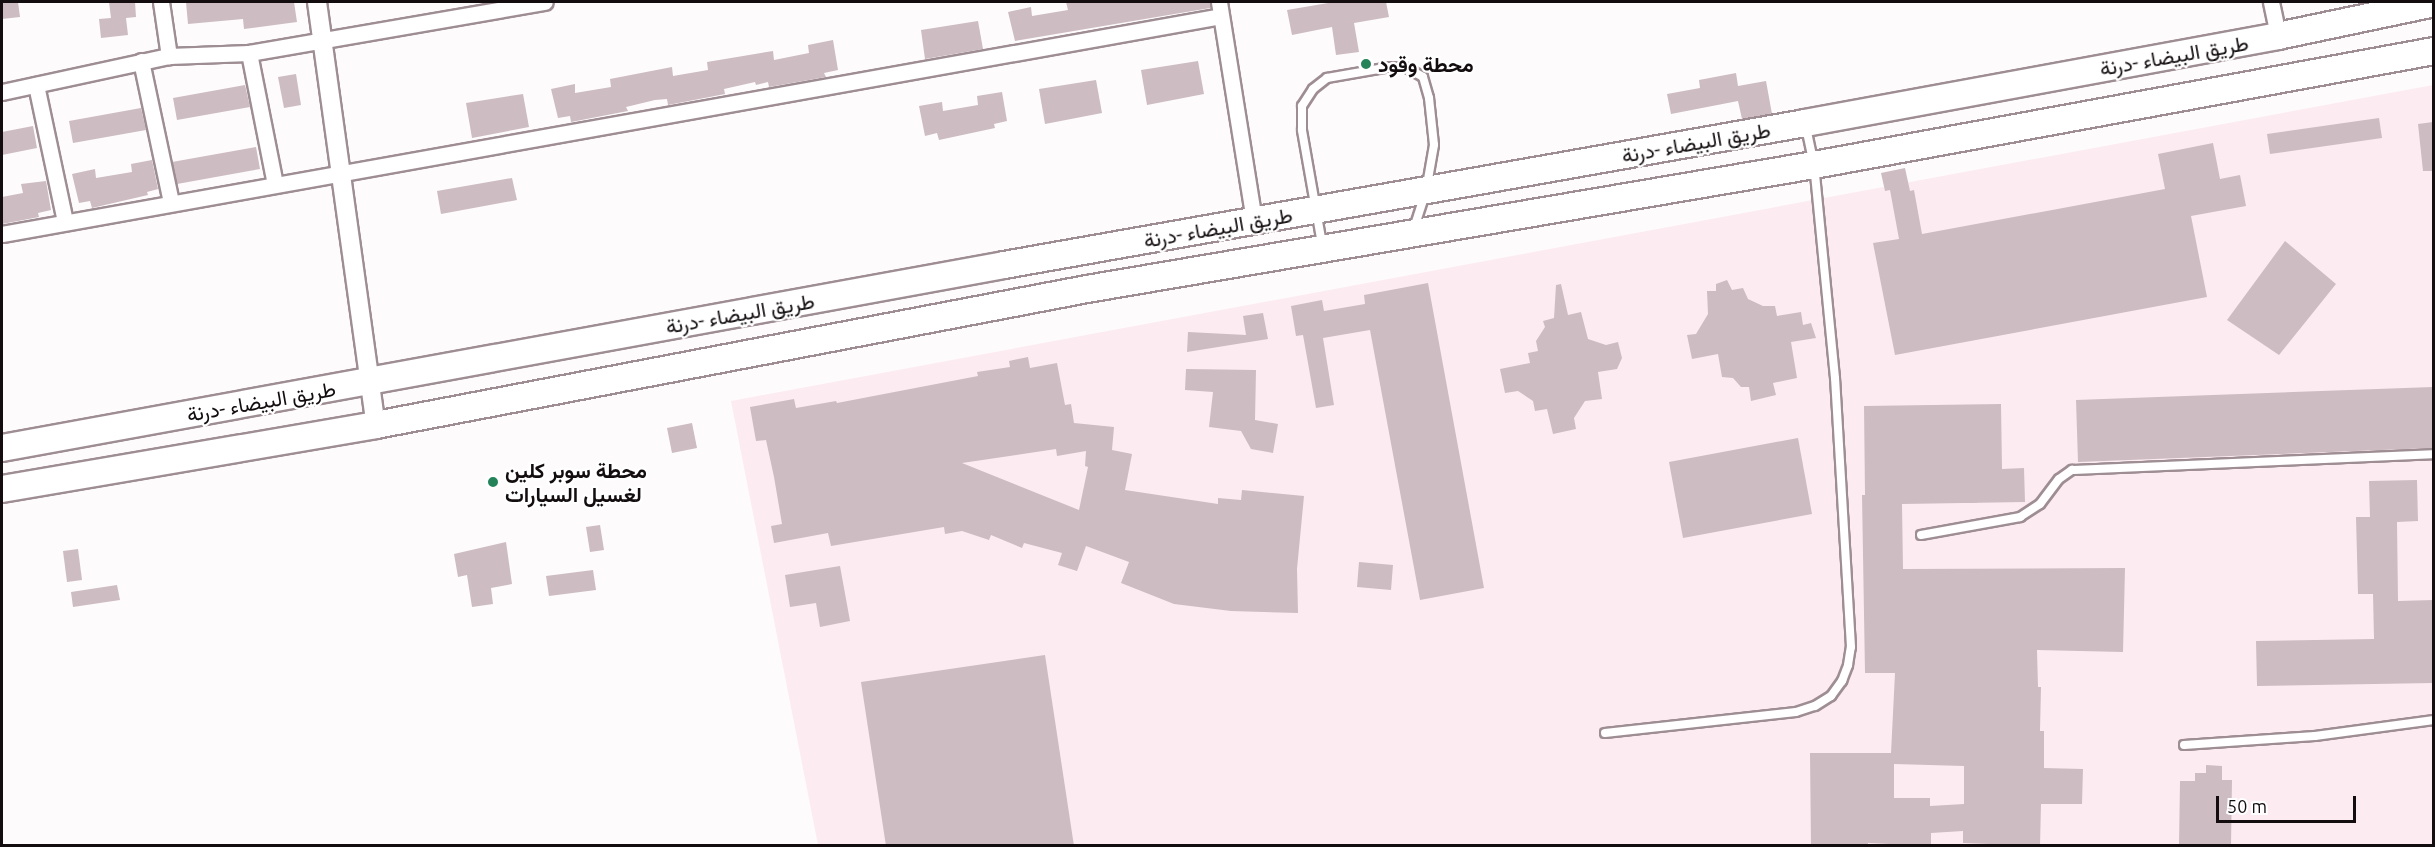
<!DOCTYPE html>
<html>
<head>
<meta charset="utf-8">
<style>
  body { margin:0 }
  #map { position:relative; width:2435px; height:847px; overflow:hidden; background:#fefbfc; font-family:Ubuntu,Vazirmatn,sans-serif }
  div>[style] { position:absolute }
  .built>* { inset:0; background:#fcecf1 }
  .building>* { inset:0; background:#cdbcc1 }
  .roads { filter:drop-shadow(2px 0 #9e8e93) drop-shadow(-2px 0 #9e8e93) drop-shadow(0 2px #9e8e93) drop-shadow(0 -2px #9e8e93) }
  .service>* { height:8px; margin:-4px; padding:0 4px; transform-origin:4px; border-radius:4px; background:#fff }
  .minor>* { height:15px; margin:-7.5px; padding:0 7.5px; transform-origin:7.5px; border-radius:7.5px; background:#fff }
  .tertiary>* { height:18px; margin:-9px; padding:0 9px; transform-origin:9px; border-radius:9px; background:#fff }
  .trunk>* { height:26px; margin:-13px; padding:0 13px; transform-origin:13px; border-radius:13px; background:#fff }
  .dots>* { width:16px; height:16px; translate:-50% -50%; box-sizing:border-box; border:3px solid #fff; border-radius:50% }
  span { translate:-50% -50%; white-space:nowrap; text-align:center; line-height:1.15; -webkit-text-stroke:4.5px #fff; paint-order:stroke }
  .street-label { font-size:21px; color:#130d0f }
  .poi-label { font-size:21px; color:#130d0f; font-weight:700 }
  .left { translate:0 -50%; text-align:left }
  .frame { position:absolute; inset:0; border:3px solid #130d0f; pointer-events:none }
  .scale { position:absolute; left:2216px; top:796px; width:140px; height:27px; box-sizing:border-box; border:3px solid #130d0f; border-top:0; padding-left:8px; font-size:18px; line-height:21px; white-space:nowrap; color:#130d0f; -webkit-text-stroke:4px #fff; paint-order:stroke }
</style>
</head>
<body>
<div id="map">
  <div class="built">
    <div style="clip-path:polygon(2433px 85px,2433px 845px,818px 845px,731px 401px)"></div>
  </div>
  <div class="building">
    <div style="clip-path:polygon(2px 2px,18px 2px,20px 17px,2px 19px)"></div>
    <div style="clip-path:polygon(109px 2px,135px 2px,136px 17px,126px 18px,128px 35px,101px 38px,99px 19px,111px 18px)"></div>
    <div style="clip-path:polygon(186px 2px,294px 2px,297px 22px,244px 29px,243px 19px,188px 24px)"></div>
    <div style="clip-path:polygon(1066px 2px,1210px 2px,1210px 8px,1015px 41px,1008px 12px,1031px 7px,1032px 16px,1068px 10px)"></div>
    <div style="clip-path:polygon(1334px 2px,1386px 2px,1389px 17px,1354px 23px,1359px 52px,1336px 55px,1332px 27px,1292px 35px,1287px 10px)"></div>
    <div style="clip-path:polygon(978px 21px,983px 49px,925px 59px,921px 30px)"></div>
    <div style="clip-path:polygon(833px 40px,838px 70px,824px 73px,826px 77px,769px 87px,768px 82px,756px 85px,755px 82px,724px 89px,725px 94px,668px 105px,667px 99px,655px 100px,626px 107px,628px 111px,571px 122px,570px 116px,558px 118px,551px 89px,575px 84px,575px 93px,611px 87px,610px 79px,672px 67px,673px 76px,708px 70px,707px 62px,773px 51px,774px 60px,809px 53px,808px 45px)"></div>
    <div style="clip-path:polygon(1198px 61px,1204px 94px,1147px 105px,1141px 70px)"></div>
    <div style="clip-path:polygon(1736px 73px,1738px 86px,1766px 81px,1772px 114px,1742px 119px,1738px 101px,1671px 114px,1667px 94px,1700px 88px,1699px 80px)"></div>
    <div style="clip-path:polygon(296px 74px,301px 105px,284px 108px,278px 77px)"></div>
    <div style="clip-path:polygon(1096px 80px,1102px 113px,1045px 124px,1039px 89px)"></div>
    <div style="clip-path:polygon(245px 85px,250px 107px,177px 120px,173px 98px)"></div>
    <div style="clip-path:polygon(1002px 92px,1007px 121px,994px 124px,995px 128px,939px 140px,937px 133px,925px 136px,919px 106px,942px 102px,943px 111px,978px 105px,977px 96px)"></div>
    <div style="clip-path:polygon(523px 94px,529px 127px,472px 138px,466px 103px)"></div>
    <div style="clip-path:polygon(141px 108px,146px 130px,73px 143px,69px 121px)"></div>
    <div style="clip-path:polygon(2379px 118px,2382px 138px,2270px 154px,2267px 134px)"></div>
    <div style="clip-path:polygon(2433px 122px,2433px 171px,2423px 171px,2418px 124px)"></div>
    <div style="clip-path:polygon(33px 126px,37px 148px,2px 155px,2px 132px)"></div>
    <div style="clip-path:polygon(2213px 143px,2220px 179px,2240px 175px,2246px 206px,2191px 216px,2207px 297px,1895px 355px,1873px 243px,1899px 239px,1890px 190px,1885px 191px,1881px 173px,1905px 168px,1910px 191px,1914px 190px,1922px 234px,2165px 189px,2158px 154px)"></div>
    <div style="clip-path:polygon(256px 147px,260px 169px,177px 184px,172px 162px)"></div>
    <div style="clip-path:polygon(152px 160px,158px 189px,147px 192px,148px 195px,92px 208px,90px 201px,79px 203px,72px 174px,95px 169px,96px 178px,132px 172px,131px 164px)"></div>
    <div style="clip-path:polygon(512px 178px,517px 200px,441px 214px,437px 191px)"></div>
    <div style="clip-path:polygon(46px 181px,51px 210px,38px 213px,39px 217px,2px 224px,2px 197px,23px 193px,21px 184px)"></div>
    <div style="clip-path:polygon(2285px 241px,2336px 284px,2279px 355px,2227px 320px)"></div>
    <div style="clip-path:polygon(1727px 280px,1732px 290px,1743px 288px,1748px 299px,1763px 306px,1775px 306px,1777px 316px,1801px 312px,1803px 325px,1811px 323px,1816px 338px,1791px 342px,1797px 378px,1773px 383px,1776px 395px,1751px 401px,1749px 387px,1741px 387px,1733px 378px,1722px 377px,1718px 354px,1692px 359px,1687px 335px,1696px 334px,1708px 314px,1707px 291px,1716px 291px,1716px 284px)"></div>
    <div style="clip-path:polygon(1428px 283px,1484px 588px,1420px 600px,1370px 330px,1323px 338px,1334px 405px,1316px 408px,1303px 335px,1296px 336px,1291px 306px,1322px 300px,1324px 311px,1365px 304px,1364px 295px)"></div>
    <div style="clip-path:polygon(1561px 284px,1568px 315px,1581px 312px,1588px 339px,1606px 345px,1618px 342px,1622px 358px,1617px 369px,1598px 372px,1602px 399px,1585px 401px,1574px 418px,1576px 429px,1553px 434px,1547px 409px,1535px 411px,1533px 401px,1518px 391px,1505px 393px,1500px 369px,1530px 363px,1528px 353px,1538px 351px,1536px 341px,1545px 327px,1543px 321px,1554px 318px,1556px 285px)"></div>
    <div style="clip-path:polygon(1263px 313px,1268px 339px,1187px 352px,1188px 332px,1246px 335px,1243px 316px)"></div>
    <div style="clip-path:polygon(evenodd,1028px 357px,1030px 368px,1057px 363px,1065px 405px,1071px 404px,1074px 423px,1114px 427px,1112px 450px,1132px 454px,1125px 490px,1218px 504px,1218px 498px,1241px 500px,1242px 490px,1304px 496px,1297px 569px,1298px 613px,1231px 611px,1174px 604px,1121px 583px,1129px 562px,1086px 546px,1077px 571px,1058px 565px,1062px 553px,1024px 543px,1022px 548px,991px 535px,989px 540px,962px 531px,945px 534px,944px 527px,831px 546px,828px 533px,774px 543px,771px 526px,782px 524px,774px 477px,766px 440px,756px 441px,750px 407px,794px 399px,796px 408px,836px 401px,837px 403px,978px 376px,977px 372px,1010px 367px,1009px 361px,1028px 357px,1056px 449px,1057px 456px,1086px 451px,1085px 466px,1088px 467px,1079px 510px,962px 463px,1056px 449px)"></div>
    <div style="clip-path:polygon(1186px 369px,1256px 370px,1255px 420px,1278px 424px,1273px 453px,1251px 449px,1241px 431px,1209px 427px,1213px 392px,1185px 390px)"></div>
    <div style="clip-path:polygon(2433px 387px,2433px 448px,2078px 462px,2076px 400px)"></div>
    <div style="clip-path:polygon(evenodd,2001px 404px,2002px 469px,2024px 468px,2025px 502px,1902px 504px,1903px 569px,2125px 568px,2123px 652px,2037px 650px,2038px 687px,2041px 687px,2040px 731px,2044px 731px,2044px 768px,2083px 769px,2082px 804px,2041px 804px,2040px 846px,1963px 843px,1963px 831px,1931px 833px,1931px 846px,1868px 843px,1868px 846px,1811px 846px,1810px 753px,1891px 753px,1895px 673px,1865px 673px,1862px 495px,1865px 495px,1864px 406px,2001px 404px,1894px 764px,1964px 766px,1964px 804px,1930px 806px,1930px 798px,1894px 798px,1894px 764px)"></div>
    <div style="clip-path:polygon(692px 423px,697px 448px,672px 453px,667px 428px)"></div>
    <div style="clip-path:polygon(1798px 438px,1812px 514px,1683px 538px,1669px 462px)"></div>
    <div style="clip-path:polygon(2417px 480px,2418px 521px,2397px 522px,2398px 601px,2433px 600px,2433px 683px,2257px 686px,2256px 641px,2374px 639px,2373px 594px,2358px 594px,2356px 517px,2370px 517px,2369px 481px)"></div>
    <div style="clip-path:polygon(600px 525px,604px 550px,590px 552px,586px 527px)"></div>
    <div style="clip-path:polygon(506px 542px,512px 584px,491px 588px,493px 604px,472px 607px,467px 575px,458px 577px,454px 554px)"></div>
    <div style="clip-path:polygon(78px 549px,82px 580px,67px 582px,63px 551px)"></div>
    <div style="clip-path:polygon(1359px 562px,1393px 565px,1391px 590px,1357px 587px)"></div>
    <div style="clip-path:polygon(840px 566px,850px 621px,820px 627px,816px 603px,790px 607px,785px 575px)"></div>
    <div style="clip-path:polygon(593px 570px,596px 590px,549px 596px,546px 576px)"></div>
    <div style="clip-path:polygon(117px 585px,120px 600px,73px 607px,71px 592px)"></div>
    <div style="clip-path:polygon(1045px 655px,1074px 846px,886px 846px,861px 682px)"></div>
    <div style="clip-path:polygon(2206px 765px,2222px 766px,2222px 780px,2232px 780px,2231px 846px,2179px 846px,2180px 781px,2195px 781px,2195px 773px,2206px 773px)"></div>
  </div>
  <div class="roads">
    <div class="service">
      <div style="left:1414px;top:228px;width:33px;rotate:-72deg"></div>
      <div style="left:1322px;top:244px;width:116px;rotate:-100deg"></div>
      <div style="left:1302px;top:130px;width:24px;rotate:-90deg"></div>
      <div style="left:1302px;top:106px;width:20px;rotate:-57deg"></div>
      <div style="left:1313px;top:89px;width:18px;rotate:-38deg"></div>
      <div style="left:1327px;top:78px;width:64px;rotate:-9.9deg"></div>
      <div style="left:1390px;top:67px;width:17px;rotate:3deg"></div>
      <div style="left:1407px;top:68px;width:18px;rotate:29deg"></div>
      <div style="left:1423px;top:77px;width:22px;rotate:74deg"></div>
      <div style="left:1429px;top:98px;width:47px;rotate:83.9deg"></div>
      <div style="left:1434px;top:145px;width:41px;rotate:99.9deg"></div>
      <div style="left:1921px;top:535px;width:101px;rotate:-10.3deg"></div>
      <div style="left:2020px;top:517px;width:24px;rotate:-33deg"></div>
      <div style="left:2040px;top:504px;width:31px;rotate:-53deg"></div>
      <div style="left:2059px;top:479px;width:16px;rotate:-35deg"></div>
      <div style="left:2072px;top:470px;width:362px;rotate:-2.5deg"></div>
      <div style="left:1605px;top:733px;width:192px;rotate:-6.3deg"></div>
      <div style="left:1796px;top:712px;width:20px;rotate:-18deg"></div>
      <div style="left:1815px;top:706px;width:19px;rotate:-32deg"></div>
      <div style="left:1831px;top:696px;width:19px;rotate:-54deg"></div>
      <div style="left:1842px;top:681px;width:17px;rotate:-69deg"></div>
      <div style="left:1848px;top:665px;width:18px;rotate:-81deg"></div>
      <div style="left:1851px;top:647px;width:269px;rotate:-93.4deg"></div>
      <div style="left:1835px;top:378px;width:214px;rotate:-95.6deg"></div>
      <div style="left:1814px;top:165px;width:39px;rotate:-102deg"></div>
      <div style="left:2184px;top:745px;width:131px;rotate:-3.9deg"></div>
      <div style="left:2315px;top:736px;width:120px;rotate:-7.7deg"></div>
    </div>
    <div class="minor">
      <div style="left:161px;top:2px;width:55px;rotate:81.6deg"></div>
      <div style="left:1219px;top:2px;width:222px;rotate:80.9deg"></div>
      <div style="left:2271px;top:2px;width:35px;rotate:78deg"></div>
      <div style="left:249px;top:53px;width:134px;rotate:78.8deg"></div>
      <div style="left:141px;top:61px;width:144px;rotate:78deg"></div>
      <div style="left:36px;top:85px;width:140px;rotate:78deg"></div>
      <div style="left:2px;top:92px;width:171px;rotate:-12.2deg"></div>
      <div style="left:169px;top:56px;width:80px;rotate:-2.1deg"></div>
      <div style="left:249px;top:53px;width:300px;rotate:-9.8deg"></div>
      <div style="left:2px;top:234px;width:1238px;rotate:-10.14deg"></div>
    </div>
    <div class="tertiary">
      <div style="left:317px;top:2px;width:427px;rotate:82.1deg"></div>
    </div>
    <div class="trunk">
      <div style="left:2px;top:448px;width:1019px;rotate:-10.35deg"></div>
      <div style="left:1004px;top:265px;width:813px;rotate:-10.05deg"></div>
      <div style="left:1805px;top:123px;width:481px;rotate:-10.4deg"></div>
      <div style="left:2278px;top:36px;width:159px;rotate:-11.9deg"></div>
      <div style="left:2px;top:489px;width:379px;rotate:-9.7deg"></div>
      <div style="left:376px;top:425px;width:724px;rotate:-10.83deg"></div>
      <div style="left:1087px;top:289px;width:737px;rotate:-9.68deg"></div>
      <div style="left:1814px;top:165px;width:630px;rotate:-10.42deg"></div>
    </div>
  </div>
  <div class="dots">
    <div style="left:1366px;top:64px;background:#258359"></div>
    <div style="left:493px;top:482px;background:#258359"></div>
  </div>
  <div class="street-label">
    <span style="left:2174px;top:55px;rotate:-10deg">طريق البيضاء -درنة</span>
    <span style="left:1696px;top:142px;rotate:-10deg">طريق البيضاء -درنة</span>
    <span style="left:1218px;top:227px;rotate:-10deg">طريق البيضاء -درنة</span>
    <span style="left:740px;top:313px;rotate:-10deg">طريق البيضاء -درنة</span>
    <span style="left:261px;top:401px;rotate:-10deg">طريق البيضاء -درنة</span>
  </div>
  <div class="poi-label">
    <span class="left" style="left:1378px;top:64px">محطة وقود</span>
    <span class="left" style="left:505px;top:482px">محطة سوبر كلين<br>لغسيل السيارات</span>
  </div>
  <div class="frame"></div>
  <div class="scale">50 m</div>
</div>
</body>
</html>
